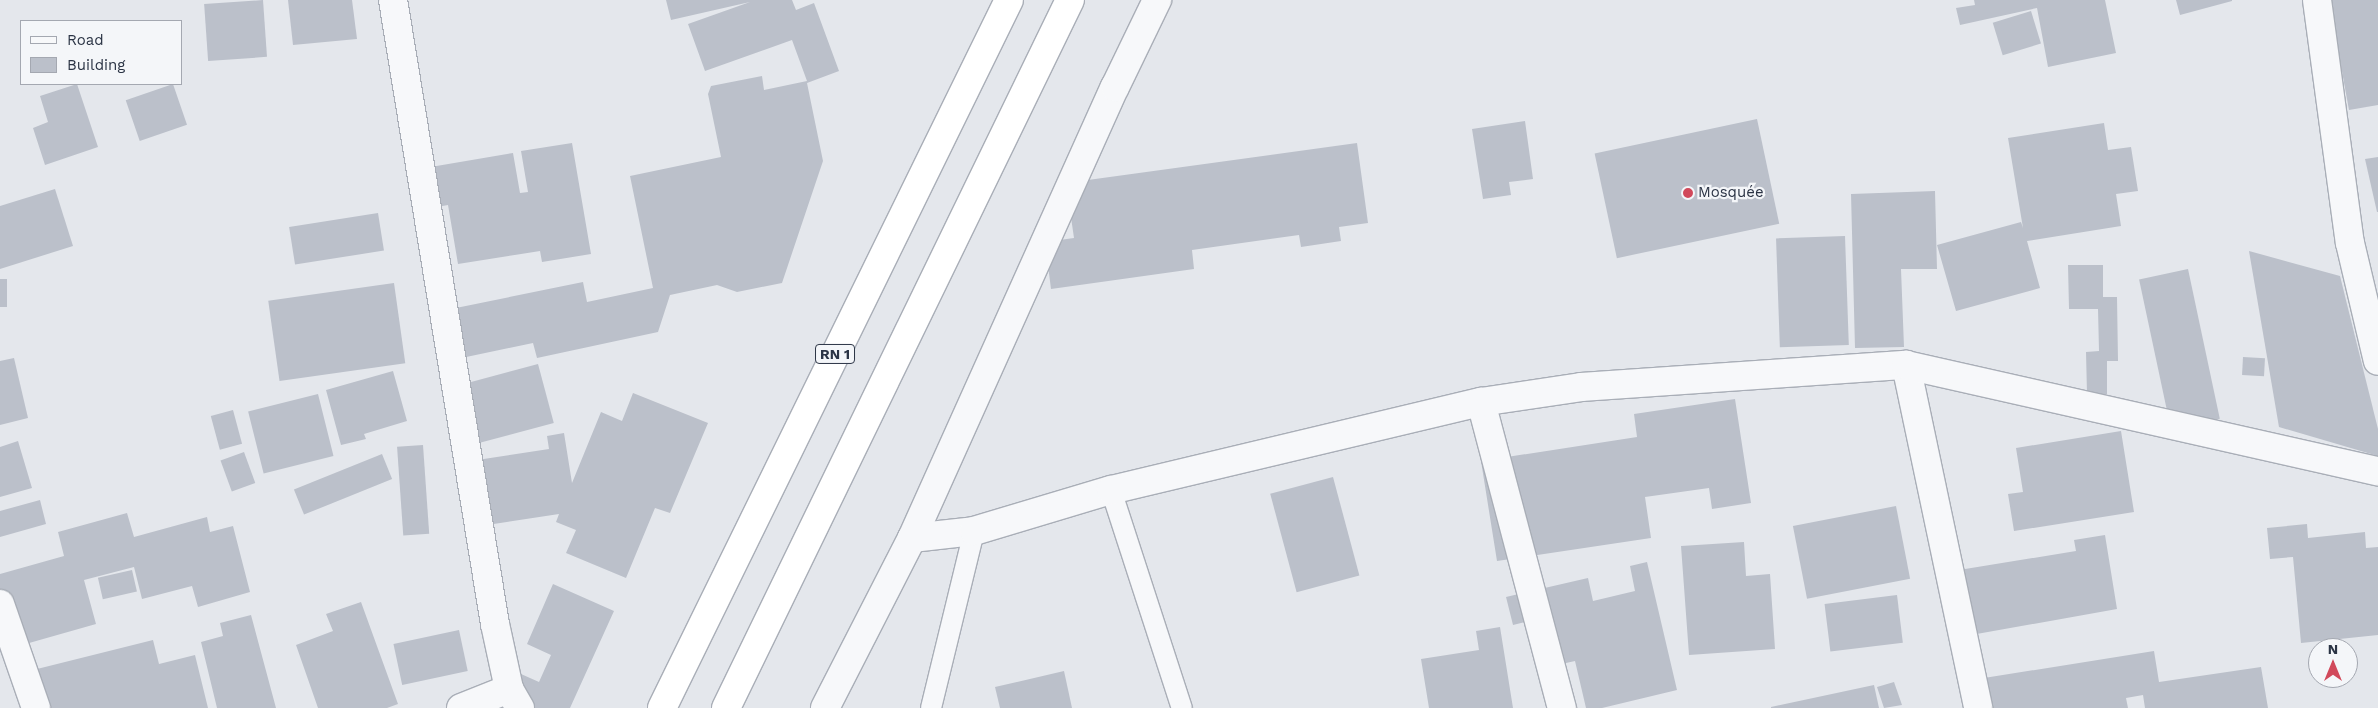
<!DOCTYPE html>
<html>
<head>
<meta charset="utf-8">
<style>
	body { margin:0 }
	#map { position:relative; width:2378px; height:708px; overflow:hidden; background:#e4e7ec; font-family:"Work Sans",sans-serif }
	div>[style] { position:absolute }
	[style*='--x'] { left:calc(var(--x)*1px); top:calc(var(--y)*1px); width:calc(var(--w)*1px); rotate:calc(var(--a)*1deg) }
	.building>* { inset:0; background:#bbc0ca; transform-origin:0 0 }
	.roads { filter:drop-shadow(1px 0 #a9aeb7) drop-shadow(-1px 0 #a9aeb7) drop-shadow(0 1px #a9aeb7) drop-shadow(0 -1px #a9aeb7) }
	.lane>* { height:20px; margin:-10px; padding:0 10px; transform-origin:10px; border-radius:10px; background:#f7f8fa }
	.street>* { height:28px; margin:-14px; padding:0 14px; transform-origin:14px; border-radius:14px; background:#f7f8fa }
	.highway>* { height:28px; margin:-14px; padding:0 14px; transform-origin:14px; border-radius:14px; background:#fff }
	.dots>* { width:14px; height:14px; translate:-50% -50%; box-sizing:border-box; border:2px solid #f4f6f9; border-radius:50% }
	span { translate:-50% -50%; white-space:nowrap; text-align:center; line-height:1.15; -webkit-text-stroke:4.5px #f4f6f9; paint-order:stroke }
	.shield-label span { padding:1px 4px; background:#f4f6f9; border:1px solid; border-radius:4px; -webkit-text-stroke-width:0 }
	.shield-label { font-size:14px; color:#2b3445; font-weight:700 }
	.poi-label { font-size:15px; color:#2b3445 }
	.left { translate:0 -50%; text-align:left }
	.legend { position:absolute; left:20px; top:20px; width:162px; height:65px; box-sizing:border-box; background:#f4f6f9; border:1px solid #a4a8b1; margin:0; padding:6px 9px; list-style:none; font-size:15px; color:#2b3445 }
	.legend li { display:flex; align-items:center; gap:10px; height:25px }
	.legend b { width:25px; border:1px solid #a4a8b1 }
	.north { position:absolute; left:2308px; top:638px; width:50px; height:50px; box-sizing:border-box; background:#f4f6f9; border:1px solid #a4a8b1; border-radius:50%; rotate:0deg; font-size:14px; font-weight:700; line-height:20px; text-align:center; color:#2b3445 }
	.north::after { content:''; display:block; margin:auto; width:18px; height:22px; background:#d1495b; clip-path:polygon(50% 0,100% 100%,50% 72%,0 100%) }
</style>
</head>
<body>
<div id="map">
	<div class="building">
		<div style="left:263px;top:0;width:57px;height:59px;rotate:86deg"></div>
		<div style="clip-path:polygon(288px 0,352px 0,357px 39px,293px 45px)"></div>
		<div style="clip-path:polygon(666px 0,792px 0,796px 10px,814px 3px,839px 71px,807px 83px,823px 161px,782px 283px,737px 292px,717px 285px,670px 295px,658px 332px,537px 358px,533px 343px,452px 360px,451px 309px,583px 282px,587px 302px,653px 288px,630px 176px,721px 157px,708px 94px,711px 86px,762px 76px,764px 90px,807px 81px,792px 40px,705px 71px,688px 24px,750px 2px,671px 20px)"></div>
		<div style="clip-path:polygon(1974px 0,2105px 0,2116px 53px,2048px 67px,2037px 8px,1960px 25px,1956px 8px,1975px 5px)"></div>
		<div style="clip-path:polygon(2176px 0,2232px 0,2232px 1px,2180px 15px)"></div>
		<div style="clip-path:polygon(2329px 0,2378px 0,2378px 105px,2349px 110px)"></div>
		<div style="left:2031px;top:11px;width:34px;height:40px;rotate:73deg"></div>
		<div style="clip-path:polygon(77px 84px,98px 147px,45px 165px,33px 128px,48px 122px,40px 96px)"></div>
		<div style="left:173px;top:84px;width:43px;height:50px;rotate:71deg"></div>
		<div style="left:1757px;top:119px;width:107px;height:166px;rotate:78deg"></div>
		<div style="clip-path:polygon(1525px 121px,1533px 179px,1509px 182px,1511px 195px,1483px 199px,1472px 129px)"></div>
		<div style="clip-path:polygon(2104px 123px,2108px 150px,2131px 147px,2138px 191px,2116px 194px,2121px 226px,2027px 241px,2040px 288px,1956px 311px,1937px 245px,2021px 222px,2023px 228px,2008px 138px)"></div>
		<div style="clip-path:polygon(572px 143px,591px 254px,542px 262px,540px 251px,458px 264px,448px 205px,420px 210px,413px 170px,513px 153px,520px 193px,528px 192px,521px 151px)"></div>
		<div style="clip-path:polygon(1357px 143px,1368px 223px,1339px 227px,1341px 241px,1301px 247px,1299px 235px,1192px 250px,1194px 269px,1051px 289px,1045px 242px,1074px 238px,1066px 183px)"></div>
		<div style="clip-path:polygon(2378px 157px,2378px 212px,2377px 212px,2365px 159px)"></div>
		<div style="clip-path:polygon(55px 189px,73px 246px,0 269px,0 206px)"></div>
		<div style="clip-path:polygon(1935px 191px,1937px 269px,1901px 269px,1904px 347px,1855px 348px,1851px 194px)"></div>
		<div style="left:378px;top:213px;width:38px;height:90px;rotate:81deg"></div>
		<div style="left:1845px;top:236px;width:109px;height:69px;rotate:88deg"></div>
		<div style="clip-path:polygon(2249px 251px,2340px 276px,2378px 429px,2378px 456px,2279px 427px)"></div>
		<div style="clip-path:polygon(2068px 265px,2103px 265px,2103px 297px,2117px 297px,2118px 361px,2107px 361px,2107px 394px,2087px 394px,2086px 352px,2099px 351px,2098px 309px,2069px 309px)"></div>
		<div style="left:2188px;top:269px;width:153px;height:50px;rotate:78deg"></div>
		<div style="left:0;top:279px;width:7px;height:28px"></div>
		<div style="left:394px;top:283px;width:81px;height:127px;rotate:82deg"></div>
		<div style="left:2243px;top:357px;width:22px;height:18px;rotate:3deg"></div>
		<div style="clip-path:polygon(14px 358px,28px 418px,0 425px,0 361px)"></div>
		<div style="left:538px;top:364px;width:61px;height:100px;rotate:75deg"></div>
		<div style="clip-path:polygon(393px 371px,407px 421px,364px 434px,366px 439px,341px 445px,326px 390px)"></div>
		<div style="clip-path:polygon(633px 393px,708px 423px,670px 513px,655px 508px,626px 578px,566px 553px,576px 530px,556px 522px,559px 514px,474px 527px,464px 462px,549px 449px,547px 436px,564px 433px,572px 483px,601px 412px,622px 421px)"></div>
		<div style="left:318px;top:394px;width:64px;height:72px;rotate:76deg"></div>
		<div style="clip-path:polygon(1735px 399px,1751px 503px,1712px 509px,1709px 488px,1645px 497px,1651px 538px,1497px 561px,1481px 461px,1637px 437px,1634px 414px)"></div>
		<div style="left:233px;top:410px;width:35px;height:23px;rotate:75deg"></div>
		<div style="clip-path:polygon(2121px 431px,2134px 512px,2014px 531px,2008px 494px,2023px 492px,2016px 448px)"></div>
		<div style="clip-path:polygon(18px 441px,32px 488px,0 497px,0 447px)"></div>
		<div style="left:423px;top:445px;width:89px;height:26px;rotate:86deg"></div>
		<div style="left:244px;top:452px;width:33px;height:25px;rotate:70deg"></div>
		<div style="left:382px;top:454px;width:27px;height:95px;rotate:68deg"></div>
		<div style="left:1333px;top:477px;width:102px;height:65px;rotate:75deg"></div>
		<div style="clip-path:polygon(40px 500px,46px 524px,0 537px,0 511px)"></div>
		<div style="left:1896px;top:506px;width:74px;height:105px;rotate:79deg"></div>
		<div style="clip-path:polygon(127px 513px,134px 537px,207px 517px,210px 532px,233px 526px,250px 592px,198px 607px,192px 586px,142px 599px,134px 567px,84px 580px,96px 624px,15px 647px,0 591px,0 574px,64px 556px,58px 532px)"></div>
		<div style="clip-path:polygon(2307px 524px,2308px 538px,2365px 532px,2366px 548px,2378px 547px,2378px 635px,2301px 643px,2293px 557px,2270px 559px,2267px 528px)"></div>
		<div style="clip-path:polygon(2105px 535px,2117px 609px,1971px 635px,1959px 570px,2076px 551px,2074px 540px)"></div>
		<div style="clip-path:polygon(1744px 542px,1746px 576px,1770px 574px,1775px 649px,1689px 655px,1681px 546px)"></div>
		<div style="clip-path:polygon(1647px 562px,1677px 690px,1602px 708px,1586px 708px,1575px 661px,1548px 667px,1537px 619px,1513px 625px,1506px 597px,1588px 578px,1593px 601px,1635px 591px,1630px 566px)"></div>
		<div style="left:132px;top:570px;width:22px;height:35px;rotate:77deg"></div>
		<div style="clip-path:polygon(553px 584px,614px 611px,570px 708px,498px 708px,512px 670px,539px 682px,551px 655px,527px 644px)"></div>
		<div style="left:1897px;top:595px;width:48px;height:73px;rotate:83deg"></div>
		<div style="clip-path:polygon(361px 602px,398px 704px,387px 708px,318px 708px,296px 645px,333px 631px,326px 614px)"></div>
		<div style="clip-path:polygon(251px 615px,276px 708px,217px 708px,201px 642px,223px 636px,220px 623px)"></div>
		<div style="clip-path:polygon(1500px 627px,1513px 708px,1429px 708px,1421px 659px,1479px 650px,1476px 631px)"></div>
		<div style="left:459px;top:630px;width:42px;height:67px;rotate:78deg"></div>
		<div style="clip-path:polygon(153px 640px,159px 664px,195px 655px,208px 708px,34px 708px,25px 672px)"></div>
		<div style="clip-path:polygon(2154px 651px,2159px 682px,2261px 667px,2268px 708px,2145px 708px,2143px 695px,2126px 698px,2128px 708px,1989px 708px,1984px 678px)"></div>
		<div style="clip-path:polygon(1064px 671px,1072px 708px,1000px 708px,995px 687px)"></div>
		<div style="clip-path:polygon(1894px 682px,1902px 705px,1884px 708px,1877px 687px)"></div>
		<div style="clip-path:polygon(1874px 685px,1879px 708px,1771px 708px,1771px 707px)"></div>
	</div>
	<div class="roads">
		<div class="lane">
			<div style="--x:1111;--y:490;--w:229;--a:72"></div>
			<div style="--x:931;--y:708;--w:182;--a:-76.3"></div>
		</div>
		<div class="street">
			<div style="--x:393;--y:0;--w:632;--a:80.72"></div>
			<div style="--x:495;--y:624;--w:66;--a:77.8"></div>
			<div style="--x:509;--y:689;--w:22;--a:60"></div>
			<div style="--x:2317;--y:0;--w:245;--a:82.3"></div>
			<div style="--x:2350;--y:243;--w:121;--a:76.7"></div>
			<div style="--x:1906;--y:365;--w:350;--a:78.1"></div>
			<div style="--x:1481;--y:402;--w:317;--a:75.2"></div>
			<div style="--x:912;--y:538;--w:62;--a:-6.4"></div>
			<div style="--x:974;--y:531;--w:143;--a:-16.7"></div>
			<div style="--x:1111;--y:490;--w:380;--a:-13.4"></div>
			<div style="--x:1481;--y:402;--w:101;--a:-8.5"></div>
			<div style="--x:1581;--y:387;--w:326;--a:-3.9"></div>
			<div style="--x:1906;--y:365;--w:484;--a:12.7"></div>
			<div style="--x:0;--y:604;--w:110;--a:70.9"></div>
			<div style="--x:461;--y:708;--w:52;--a:-21.6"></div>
			<div style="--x:825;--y:708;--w:191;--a:-62.9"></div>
			<div style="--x:912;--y:538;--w:495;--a:-65.8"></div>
			<div style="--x:1115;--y:87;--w:97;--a:-64.2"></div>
		</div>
		<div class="highway">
			<div style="--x:662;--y:708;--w:788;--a:-63.89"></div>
			<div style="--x:726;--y:708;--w:787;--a:-64.09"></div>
		</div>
	</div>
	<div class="dots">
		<div style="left:1688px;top:193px;background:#d1495b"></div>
	</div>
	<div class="shield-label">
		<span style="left:835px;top:354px">RN 1</span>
	</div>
	<div class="poi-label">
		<span class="left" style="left:1698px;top:193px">Mosquée</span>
	</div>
	<ul class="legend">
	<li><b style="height:6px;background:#f7f8fa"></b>Road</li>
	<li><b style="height:14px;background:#bbc0ca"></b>Building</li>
	</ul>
	<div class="north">N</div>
</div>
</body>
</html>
